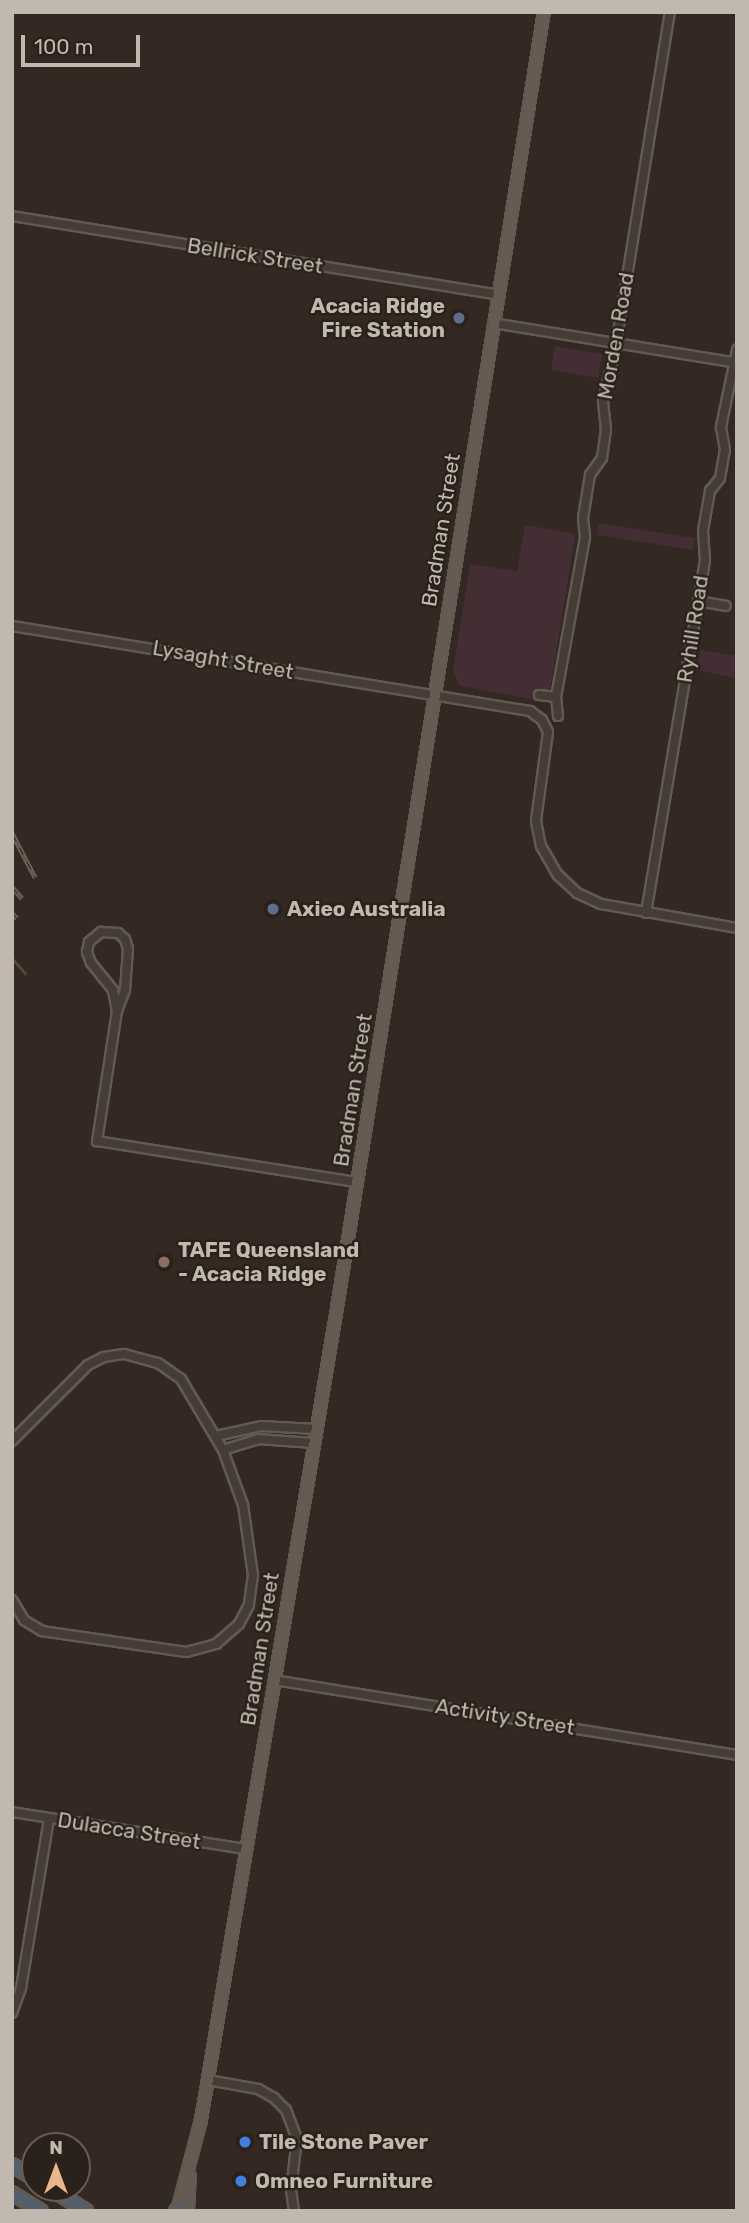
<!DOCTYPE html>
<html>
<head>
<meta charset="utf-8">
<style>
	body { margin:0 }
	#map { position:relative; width:749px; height:2223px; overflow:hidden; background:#342922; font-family:Rubik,sans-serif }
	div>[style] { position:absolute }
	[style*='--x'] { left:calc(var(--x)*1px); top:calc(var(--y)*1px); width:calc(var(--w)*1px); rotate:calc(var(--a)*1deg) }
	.green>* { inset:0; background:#432e34; transform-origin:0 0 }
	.stream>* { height:2.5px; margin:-1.25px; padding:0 1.25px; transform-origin:1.25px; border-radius:1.25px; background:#594637 }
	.roads { filter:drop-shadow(2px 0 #625a52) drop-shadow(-2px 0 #625a52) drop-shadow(0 2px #625a52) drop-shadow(0 -2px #625a52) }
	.minor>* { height:8px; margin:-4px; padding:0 4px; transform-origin:4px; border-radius:4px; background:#453c35 }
	.major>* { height:10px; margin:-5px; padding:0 5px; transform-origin:5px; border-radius:5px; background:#655b53 }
	.highway>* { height:12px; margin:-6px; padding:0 6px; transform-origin:6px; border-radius:6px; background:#535f6a }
	.rail>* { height:5px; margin-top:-2.5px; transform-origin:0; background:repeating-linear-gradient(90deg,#29211a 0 8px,#6b6057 0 16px); box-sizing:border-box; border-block:2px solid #6b6057 }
	.dots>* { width:19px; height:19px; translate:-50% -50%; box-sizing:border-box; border:4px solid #29211a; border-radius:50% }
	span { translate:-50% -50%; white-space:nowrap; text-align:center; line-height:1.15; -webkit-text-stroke:5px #29211a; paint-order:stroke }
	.street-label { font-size:21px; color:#c1b8af }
	.poi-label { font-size:21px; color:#c1b8af; font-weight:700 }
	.right { translate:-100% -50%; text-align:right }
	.left { translate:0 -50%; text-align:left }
	.frame { position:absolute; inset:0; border:14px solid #c1b8af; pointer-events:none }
	.north { position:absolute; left:21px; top:2132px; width:70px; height:70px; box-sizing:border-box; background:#29211a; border:2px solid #665d56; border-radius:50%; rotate:0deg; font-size:19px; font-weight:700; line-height:28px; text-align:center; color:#c1b8af }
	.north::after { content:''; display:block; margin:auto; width:24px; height:32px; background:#ebb88b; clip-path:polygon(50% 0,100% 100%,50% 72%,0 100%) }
	.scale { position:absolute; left:21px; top:35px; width:119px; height:32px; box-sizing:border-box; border:4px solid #c1b8af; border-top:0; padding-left:9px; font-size:21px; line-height:24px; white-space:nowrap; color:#c1b8af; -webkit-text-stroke:5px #29211a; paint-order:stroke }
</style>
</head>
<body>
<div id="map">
	<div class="green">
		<div style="left:555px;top:346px;width:48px;height:24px;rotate:10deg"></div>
		<div style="left:599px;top:523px;width:97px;height:12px;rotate:9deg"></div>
		<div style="clip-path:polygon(525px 525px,572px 533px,575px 537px,548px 702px,460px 686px,453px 671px,470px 564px,517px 571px)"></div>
		<div style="clip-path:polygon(700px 650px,737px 656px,737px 678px,697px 670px)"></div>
	</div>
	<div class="stream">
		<div style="--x:12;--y:958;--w:20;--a:49"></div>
	</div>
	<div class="roads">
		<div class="minor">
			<div style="--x:12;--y:216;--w:492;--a:9.2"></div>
			<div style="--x:493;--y:323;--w:247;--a:9.3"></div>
			<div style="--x:698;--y:601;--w:28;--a:10"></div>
			<div style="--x:12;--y:626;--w:525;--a:9.32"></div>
			<div style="--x:530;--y:711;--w:15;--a:37"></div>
			<div style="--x:542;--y:720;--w:13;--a:63"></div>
			<div style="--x:548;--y:732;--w:90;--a:97.7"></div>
			<div style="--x:536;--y:821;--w:25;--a:79"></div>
			<div style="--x:541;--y:846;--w:34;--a:60"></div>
			<div style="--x:558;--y:875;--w:26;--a:43"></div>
			<div style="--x:577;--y:893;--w:26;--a:25"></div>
			<div style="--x:601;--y:904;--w:138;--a:10"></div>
			<div style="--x:539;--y:695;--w:17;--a:7"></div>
			<div style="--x:558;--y:716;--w:19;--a:-96"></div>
			<div style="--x:556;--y:697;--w:163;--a:-79.7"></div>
			<div style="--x:585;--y:537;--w:19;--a:-96"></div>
			<div style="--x:583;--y:518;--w:44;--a:-80.8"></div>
			<div style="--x:590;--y:475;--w:21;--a:-55"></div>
			<div style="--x:602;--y:458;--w:28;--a:-82"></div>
			<div style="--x:606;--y:430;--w:29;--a:-96"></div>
			<div style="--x:603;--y:401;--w:51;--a:-76.5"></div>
			<div style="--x:615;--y:351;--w:343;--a:-80.8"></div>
			<div style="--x:646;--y:913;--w:358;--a:-80.5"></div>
			<div style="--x:705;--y:560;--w:29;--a:-94"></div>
			<div style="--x:703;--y:531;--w:41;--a:-80.1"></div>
			<div style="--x:710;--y:491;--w:16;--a:-52"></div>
			<div style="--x:720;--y:478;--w:28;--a:-80"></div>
			<div style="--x:725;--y:450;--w:23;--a:-100"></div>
			<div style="--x:721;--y:427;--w:79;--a:-78.3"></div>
			<div style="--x:117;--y:1011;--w:21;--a:-101"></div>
			<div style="--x:113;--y:990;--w:35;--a:-129"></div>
			<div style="--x:91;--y:963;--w:12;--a:-110"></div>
			<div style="--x:87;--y:952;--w:10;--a:-79"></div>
			<div style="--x:89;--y:942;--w:16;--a:-40"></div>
			<div style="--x:101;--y:932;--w:17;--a:3"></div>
			<div style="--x:118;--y:933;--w:9;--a:41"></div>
			<div style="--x:125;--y:939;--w:10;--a:73"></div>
			<div style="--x:128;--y:949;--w:41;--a:94.2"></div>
			<div style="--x:125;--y:990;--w:22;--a:111"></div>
			<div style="--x:117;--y:1011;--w:132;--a:98.7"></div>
			<div style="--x:97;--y:1141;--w:263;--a:9"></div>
			<div style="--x:216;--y:1436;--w:46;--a:-12.5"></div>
			<div style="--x:261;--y:1426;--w:55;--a:3.1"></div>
			<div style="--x:12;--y:1441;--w:107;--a:-45"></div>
			<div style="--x:88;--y:1365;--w:18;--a:-27"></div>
			<div style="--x:104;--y:1357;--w:20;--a:-9"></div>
			<div style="--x:124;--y:1354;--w:35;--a:15"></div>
			<div style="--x:158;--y:1363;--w:28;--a:35"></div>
			<div style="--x:181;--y:1379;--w:82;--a:59.4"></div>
			<div style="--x:223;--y:1450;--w:59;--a:70"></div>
			<div style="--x:243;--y:1505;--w:71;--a:81.9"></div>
			<div style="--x:253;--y:1575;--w:30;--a:98"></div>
			<div style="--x:249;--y:1605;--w:21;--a:118"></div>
			<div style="--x:239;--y:1624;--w:30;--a:139"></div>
			<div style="--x:216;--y:1644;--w:31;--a:165"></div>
			<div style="--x:186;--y:1652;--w:146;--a:-171.7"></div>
			<div style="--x:42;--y:1631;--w:21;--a:-149"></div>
			<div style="--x:24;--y:1620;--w:23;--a:-121"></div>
			<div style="--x:223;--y:1450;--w:37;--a:-17"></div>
			<div style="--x:258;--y:1439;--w:55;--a:4.2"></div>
			<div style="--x:274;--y:1680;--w:469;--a:9.2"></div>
			<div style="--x:12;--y:1812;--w:237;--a:9"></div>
			<div style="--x:12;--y:2013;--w:27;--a:-70"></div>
			<div style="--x:21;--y:1988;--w:172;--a:-80.6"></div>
			<div style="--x:208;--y:2080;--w:51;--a:10.2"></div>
			<div style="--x:258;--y:2089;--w:18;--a:29"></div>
			<div style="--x:274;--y:2098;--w:17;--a:45"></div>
			<div style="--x:286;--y:2110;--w:30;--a:69"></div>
			<div style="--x:297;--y:2138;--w:52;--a:96.6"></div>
			<div style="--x:291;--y:2190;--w:21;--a:82"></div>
		</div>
		<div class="major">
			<div style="--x:177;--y:2211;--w:94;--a:-75.2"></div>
			<div style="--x:201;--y:2120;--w:823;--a:-80.49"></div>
			<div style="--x:337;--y:1308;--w:1312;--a:-80.93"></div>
			<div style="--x:188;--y:2211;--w:35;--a:-87"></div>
		</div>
		<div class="highway">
			<div style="--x:12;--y:2165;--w:27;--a:31"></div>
			<div style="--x:50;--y:2188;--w:43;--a:32.6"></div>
			<div style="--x:12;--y:2193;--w:34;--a:32"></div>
			<div style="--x:176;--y:2211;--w:1;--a:-45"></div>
		</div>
	</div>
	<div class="rail">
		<div style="--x:12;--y:833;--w:50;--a:62.4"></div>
		<div style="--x:12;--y:887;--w:15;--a:48"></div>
		<div style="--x:12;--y:913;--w:7;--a:45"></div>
	</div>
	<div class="dots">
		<div style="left:459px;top:318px;background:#5c6f8a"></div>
		<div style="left:273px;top:909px;background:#5c6f8a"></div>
		<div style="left:164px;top:1262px;background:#8d6e63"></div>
		<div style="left:245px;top:2142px;background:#3f7fe0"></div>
		<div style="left:241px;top:2181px;background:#3f7fe0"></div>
	</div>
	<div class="street-label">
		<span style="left:255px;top:256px;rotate:9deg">Bellrick Street</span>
		<span style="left:616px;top:336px;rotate:-80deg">Morden Road</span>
		<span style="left:441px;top:530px;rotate:-81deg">Bradman Street</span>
		<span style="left:693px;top:629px;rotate:-81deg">Ryhill Road</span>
		<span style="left:223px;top:660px;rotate:10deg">Lysaght Street</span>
		<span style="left:353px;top:1090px;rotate:-81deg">Bradman Street</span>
		<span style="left:260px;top:1649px;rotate:-81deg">Bradman Street</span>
		<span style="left:505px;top:1717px;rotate:9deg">Activity Street</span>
		<span style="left:129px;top:1831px;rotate:9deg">Dulacca Street</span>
	</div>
	<div class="poi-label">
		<span class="right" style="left:445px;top:318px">Acacia Ridge<br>Fire Station</span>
		<span class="left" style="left:287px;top:909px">Axieo Australia</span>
		<span class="left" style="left:178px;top:1262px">TAFE Queensland<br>- Acacia Ridge</span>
		<span class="left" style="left:259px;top:2142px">Tile Stone Paver</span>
		<span class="left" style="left:255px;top:2181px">Omneo Furniture</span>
	</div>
	<div class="frame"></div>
	<div class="north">N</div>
	<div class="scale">100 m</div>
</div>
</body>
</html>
